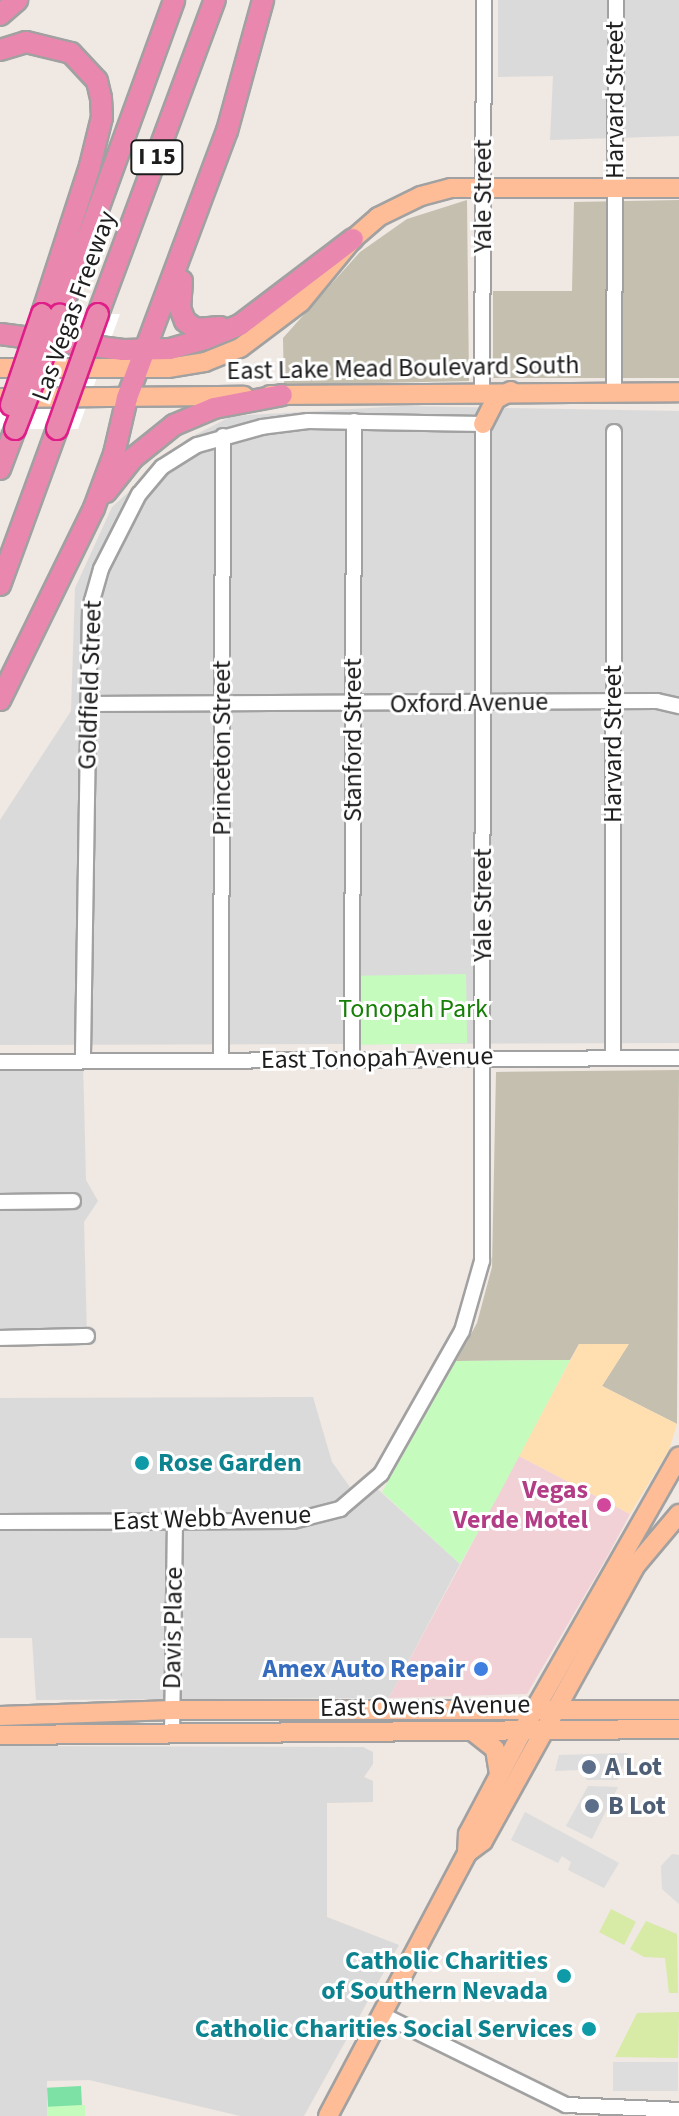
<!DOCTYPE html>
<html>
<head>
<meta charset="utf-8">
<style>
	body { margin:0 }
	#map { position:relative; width:679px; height:2116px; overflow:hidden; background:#efe8e3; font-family:"Source Sans 3",sans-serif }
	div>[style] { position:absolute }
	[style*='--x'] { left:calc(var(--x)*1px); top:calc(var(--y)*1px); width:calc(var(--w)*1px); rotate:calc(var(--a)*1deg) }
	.residential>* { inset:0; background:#dbdada }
	.commercial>* { inset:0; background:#f1d1d6 }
	.construction>* { inset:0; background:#c4bfae }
	.grass>* { inset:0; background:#d7eba6; transform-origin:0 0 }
	.sand>* { inset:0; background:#ffdfb0 }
	.park>* { inset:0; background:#c5fbbd; transform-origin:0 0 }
	.pitch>* { inset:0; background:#7de1a6; transform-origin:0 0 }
	.parking>* { inset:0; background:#ddd; transform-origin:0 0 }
	.pier>* { inset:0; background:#fff }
	.roads { filter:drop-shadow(2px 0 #a1a1a1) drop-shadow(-2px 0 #a1a1a1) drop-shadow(0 2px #a1a1a1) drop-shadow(0 -2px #a1a1a1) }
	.minor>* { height:14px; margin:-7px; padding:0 7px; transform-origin:7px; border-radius:7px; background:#fff }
	.major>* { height:18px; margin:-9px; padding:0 9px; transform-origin:9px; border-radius:9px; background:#ffbd97 }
	.highway>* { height:20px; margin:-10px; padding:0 10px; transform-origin:10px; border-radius:10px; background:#ea87ae }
	.bridges { filter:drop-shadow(2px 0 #df1d88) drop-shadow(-2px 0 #df1d88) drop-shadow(0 2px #df1d88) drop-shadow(0 -2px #df1d88) }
	.highway-bridge>* { height:20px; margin:-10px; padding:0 10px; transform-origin:10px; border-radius:10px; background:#ea87ae }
	.dots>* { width:22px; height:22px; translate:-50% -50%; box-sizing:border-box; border:4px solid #fff; border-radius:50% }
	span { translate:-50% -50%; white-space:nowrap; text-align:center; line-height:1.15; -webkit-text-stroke:6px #fff; paint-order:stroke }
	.shield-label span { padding:2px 6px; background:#fff; border:2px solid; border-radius:6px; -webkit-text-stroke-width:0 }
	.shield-label { font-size:24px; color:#1d1d1d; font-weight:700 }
	.street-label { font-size:26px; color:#1d1d1d }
	.park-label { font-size:26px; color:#167f07 }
	.culture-label { font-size:26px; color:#0d838f; font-weight:700 }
	.left { translate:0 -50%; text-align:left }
	.right { translate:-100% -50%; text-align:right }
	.hotel-label { font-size:26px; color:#b23c85; font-weight:700 }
	.shop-label { font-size:26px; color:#366cbe; font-weight:700 }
	.service-label { font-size:26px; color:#4e5e75; font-weight:700 }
</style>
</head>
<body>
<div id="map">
	<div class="residential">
		<div style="clip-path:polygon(498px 0,679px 0,679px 136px,550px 140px,553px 76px,498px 77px)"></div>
		<div style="clip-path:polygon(403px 406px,679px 411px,679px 1043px,0 1045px,0 820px,71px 711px,75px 588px,112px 507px,187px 439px,232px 416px)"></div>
		<div style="clip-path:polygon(83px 1061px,86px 1180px,98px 1201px,84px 1222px,87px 1336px,0 1338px,0 1062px)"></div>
		<div style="clip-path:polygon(313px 1397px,332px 1462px,357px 1497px,372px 1484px,460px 1564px,389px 1698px,36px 1700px,32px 1638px,0 1638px,0 1398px)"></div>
		<div style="clip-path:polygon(0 1746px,363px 1747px,373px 1752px,373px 1764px,364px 1777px,373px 1781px,373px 1802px,327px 1803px,327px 1917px,399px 1945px,304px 2116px,240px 2116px,89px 2080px,47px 2081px,47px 2116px,0 2116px)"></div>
	</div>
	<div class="commercial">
		<div style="clip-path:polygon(519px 1456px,630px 1514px,607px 1557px,527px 1694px,389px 1698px)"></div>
	</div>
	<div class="construction">
		<div style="clip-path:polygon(467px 200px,469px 381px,284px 385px,283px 338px,360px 252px,407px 219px)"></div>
		<div style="clip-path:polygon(679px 200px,679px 378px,493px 378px,493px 291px,572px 291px,574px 202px)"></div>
		<div style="clip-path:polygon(679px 1070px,677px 1424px,602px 1386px,628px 1345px,579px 1344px,570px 1360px,456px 1361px,477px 1323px,492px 1267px,496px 1072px)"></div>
	</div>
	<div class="grass">
		<div style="left:611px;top:1909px;width:28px;height:26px;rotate:27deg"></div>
		<div style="clip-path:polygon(646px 1921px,677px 1934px,678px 1993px,669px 1993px,665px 1958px,644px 1957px,630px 1949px)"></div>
		<div style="clip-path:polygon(679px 2012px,678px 2058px,615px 2057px,637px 2013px)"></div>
	</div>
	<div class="sand">
		<div style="clip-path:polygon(579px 1344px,629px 1344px,602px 1386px,677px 1424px,669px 1450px,630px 1514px,519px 1456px)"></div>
	</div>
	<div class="park">
		<div style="left:466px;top:974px;width:69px;height:107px;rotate:89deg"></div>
		<div style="clip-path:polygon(570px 1360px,497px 1498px,460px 1564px,382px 1492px,456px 1361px)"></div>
		<div style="left:47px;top:2105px;width:38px;height:11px"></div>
	</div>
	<div class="pitch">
		<div style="left:81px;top:2086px;width:19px;height:34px;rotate:87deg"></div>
	</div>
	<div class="parking">
		<div style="clip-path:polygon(628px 1753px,618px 1780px,587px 1780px,579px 1770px,555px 1771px,559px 1755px)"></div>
		<div style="clip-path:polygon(588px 1786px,618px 1787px,592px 1839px,566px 1826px)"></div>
		<div style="clip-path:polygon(525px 1812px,619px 1863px,604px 1888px,568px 1870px,571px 1862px,562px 1856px,558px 1863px,511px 1840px)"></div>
		<div style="clip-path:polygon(672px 1854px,679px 1855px,679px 1904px,662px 1889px,661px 1866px)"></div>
		<div style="left:613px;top:2062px;width:65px;height:29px"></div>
	</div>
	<div class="pier">
		<div style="clip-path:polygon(30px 314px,120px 314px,78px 429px,0 429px,0 407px)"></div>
	</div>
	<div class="roads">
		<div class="minor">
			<div style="--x:614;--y:391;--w:391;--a:-89.7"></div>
			<div style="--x:482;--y:392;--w:392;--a:-89.7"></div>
			<div style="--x:89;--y:704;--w:568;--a:-0.3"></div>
			<div style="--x:657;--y:701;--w:23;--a:13"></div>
			<div style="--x:613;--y:1056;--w:624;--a:-89.91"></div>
			<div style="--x:352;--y:1059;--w:638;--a:-89.82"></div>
			<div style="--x:221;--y:1060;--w:624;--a:-89.82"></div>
			<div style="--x:0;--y:1062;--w:679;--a:-0.34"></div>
			<div style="--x:0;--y:1202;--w:73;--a:-0.8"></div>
			<div style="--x:0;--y:1338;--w:87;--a:-1.3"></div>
			<div style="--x:0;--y:1522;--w:293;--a:-0.2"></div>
			<div style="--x:293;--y:1521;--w:49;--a:-14.3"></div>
			<div style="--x:340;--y:1509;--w:54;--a:-40.5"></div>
			<div style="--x:381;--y:1474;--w:164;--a:-60.5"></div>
			<div style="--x:462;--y:1331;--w:73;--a:-74.1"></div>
			<div style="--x:482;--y:1261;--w:837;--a:-89.93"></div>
			<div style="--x:483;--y:424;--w:175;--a:-179"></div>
			<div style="--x:308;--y:421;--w:46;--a:172.6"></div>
			<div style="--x:262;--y:427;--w:67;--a:164.5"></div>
			<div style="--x:197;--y:445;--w:41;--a:147.8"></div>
			<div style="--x:162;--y:467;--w:35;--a:130"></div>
			<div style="--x:139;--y:494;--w:84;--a:116.9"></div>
			<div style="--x:101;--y:569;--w:41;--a:105.8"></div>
			<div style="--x:90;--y:608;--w:453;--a:90.9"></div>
			<div style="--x:172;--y:1735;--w:214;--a:-89.2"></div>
			<div style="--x:381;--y:2014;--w:206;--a:26.2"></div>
			<div style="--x:566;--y:2105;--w:113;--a:2.5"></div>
		</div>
		<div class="major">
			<div style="--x:0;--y:368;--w:168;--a:0"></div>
			<div style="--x:168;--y:368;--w:37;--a:-9"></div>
			<div style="--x:205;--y:362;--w:38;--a:-22"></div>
			<div style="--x:240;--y:348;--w:76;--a:-37"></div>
			<div style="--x:301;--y:302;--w:82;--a:-50.5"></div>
			<div style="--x:353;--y:239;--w:33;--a:-41"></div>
			<div style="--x:378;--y:217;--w:48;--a:-26"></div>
			<div style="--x:421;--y:196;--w:31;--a:-15"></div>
			<div style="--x:451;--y:188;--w:228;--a:0"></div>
			<div style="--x:270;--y:395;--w:409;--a:-0.4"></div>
			<div style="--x:0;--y:398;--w:244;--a:-0.5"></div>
			<div style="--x:483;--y:424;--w:28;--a:-63"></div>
			<div style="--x:496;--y:399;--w:17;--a:-28"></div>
			<div style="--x:0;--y:1716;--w:173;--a:-2"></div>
			<div style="--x:173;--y:1710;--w:506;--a:0"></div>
			<div style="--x:472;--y:1731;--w:29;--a:38"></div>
			<div style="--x:495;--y:1749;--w:26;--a:81"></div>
			<div style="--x:0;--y:1735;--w:679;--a:-0.51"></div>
			<div style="--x:467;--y:1853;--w:20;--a:-37"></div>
			<div style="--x:483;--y:1841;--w:316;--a:-61"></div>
			<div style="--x:636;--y:1565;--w:67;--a:-49.9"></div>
			<div style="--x:328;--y:2116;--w:297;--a:-62.1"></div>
			<div style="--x:467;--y:1853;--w:19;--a:-87"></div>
			<div style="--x:468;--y:1834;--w:118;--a:-62.1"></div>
			<div style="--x:523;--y:1730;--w:315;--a:-60.3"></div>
		</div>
		<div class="highway">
			<div style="--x:0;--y:15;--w:23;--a:-41"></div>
			<div style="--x:0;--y:50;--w:27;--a:-17"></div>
			<div style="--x:26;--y:42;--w:46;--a:13.7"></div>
			<div style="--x:71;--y:53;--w:38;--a:47"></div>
			<div style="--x:97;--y:81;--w:17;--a:77"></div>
			<div style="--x:101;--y:98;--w:19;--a:87"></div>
			<div style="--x:102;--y:117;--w:50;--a:103.8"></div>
			<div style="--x:90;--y:166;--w:156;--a:108"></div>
			<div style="--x:182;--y:281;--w:27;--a:94"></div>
			<div style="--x:180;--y:308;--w:14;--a:69"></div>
			<div style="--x:185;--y:321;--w:14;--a:36"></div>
			<div style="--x:196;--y:329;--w:24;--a:-5"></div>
			<div style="--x:60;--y:314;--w:334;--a:-70"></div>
			<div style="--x:98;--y:314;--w:335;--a:-69.6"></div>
			<div style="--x:0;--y:334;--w:124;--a:7.4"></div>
			<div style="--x:123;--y:350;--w:47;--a:-1.2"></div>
			<div style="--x:170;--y:349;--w:36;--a:-16"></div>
			<div style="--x:205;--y:339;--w:38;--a:-22"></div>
			<div style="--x:240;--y:325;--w:142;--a:-37.3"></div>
			<div style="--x:0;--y:469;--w:43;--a:-69.4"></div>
			<div style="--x:106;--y:492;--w:43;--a:-51.5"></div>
			<div style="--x:133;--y:458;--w:53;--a:-38.8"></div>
			<div style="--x:174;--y:425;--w:43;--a:-23"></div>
			<div style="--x:214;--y:408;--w:69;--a:-10.8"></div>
			<div style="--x:0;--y:585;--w:166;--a:-69.9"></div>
			<div style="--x:0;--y:700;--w:214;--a:-63.9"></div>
			<div style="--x:94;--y:508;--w:58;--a:-69.7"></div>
			<div style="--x:114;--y:454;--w:57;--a:-76.9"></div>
			<div style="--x:127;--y:398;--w:285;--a:-69.5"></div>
			<div style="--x:227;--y:131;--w:136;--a:-74.6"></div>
		</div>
	</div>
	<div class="bridges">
		<div class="highway-bridge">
			<div style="--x:11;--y:405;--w:96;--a:-71.2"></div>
			<div style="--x:15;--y:429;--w:123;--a:-68.6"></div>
			<div style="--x:57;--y:429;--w:122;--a:-70.4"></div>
		</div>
	</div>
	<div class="dots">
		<div style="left:142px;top:1463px;background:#0f9aa8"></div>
		<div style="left:604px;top:1505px;background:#d1479c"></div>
		<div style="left:481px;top:1669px;background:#3f7fe0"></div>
		<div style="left:589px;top:1767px;background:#5c6f8a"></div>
		<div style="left:592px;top:1806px;background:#5c6f8a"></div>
		<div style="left:564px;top:1976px;background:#0f9aa8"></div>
		<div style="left:589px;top:2029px;background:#0f9aa8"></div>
	</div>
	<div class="shield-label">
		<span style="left:157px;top:157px">I 15</span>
	</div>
	<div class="street-label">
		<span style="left:615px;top:100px;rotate:-90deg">Harvard Street</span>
		<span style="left:483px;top:196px;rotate:-90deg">Yale Street</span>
		<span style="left:74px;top:306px;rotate:-70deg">Las Vegas Freeway</span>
		<span style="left:403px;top:368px;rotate:-1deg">East Lake Mead Boulevard South</span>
		<span style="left:90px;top:685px;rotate:-88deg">Goldfield Street</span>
		<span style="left:469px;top:703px;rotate:-1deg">Oxford Avenue</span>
		<span style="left:353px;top:740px;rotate:-90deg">Stanford Street</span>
		<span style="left:613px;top:744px;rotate:-90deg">Harvard Street</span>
		<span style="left:222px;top:748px;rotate:-90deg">Princeton Street</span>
		<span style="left:483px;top:905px;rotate:-90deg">Yale Street</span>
		<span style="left:377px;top:1058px;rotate:-1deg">East Tonopah Avenue</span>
		<span style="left:212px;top:1518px;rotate:-2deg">East Webb Avenue</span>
		<span style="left:173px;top:1628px;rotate:-89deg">Davis Place</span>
		<span style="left:425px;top:1706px;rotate:-1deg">East Owens Avenue</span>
	</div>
	<div class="park-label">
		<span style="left:413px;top:1009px">Tonopah Park</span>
	</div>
	<div class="culture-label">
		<span class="left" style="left:158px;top:1463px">Rose Garden</span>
		<span class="right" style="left:548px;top:1976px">Catholic Charities<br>of Southern Nevada</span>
		<span class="right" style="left:573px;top:2029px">Catholic Charities Social Services</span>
	</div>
	<div class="hotel-label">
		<span class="right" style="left:588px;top:1505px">Vegas<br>Verde Motel</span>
	</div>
	<div class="shop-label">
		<span class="right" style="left:465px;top:1669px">Amex Auto Repair</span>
	</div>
	<div class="service-label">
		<span class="left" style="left:605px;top:1767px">A Lot</span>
		<span class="left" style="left:608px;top:1806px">B Lot</span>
	</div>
</div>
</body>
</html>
